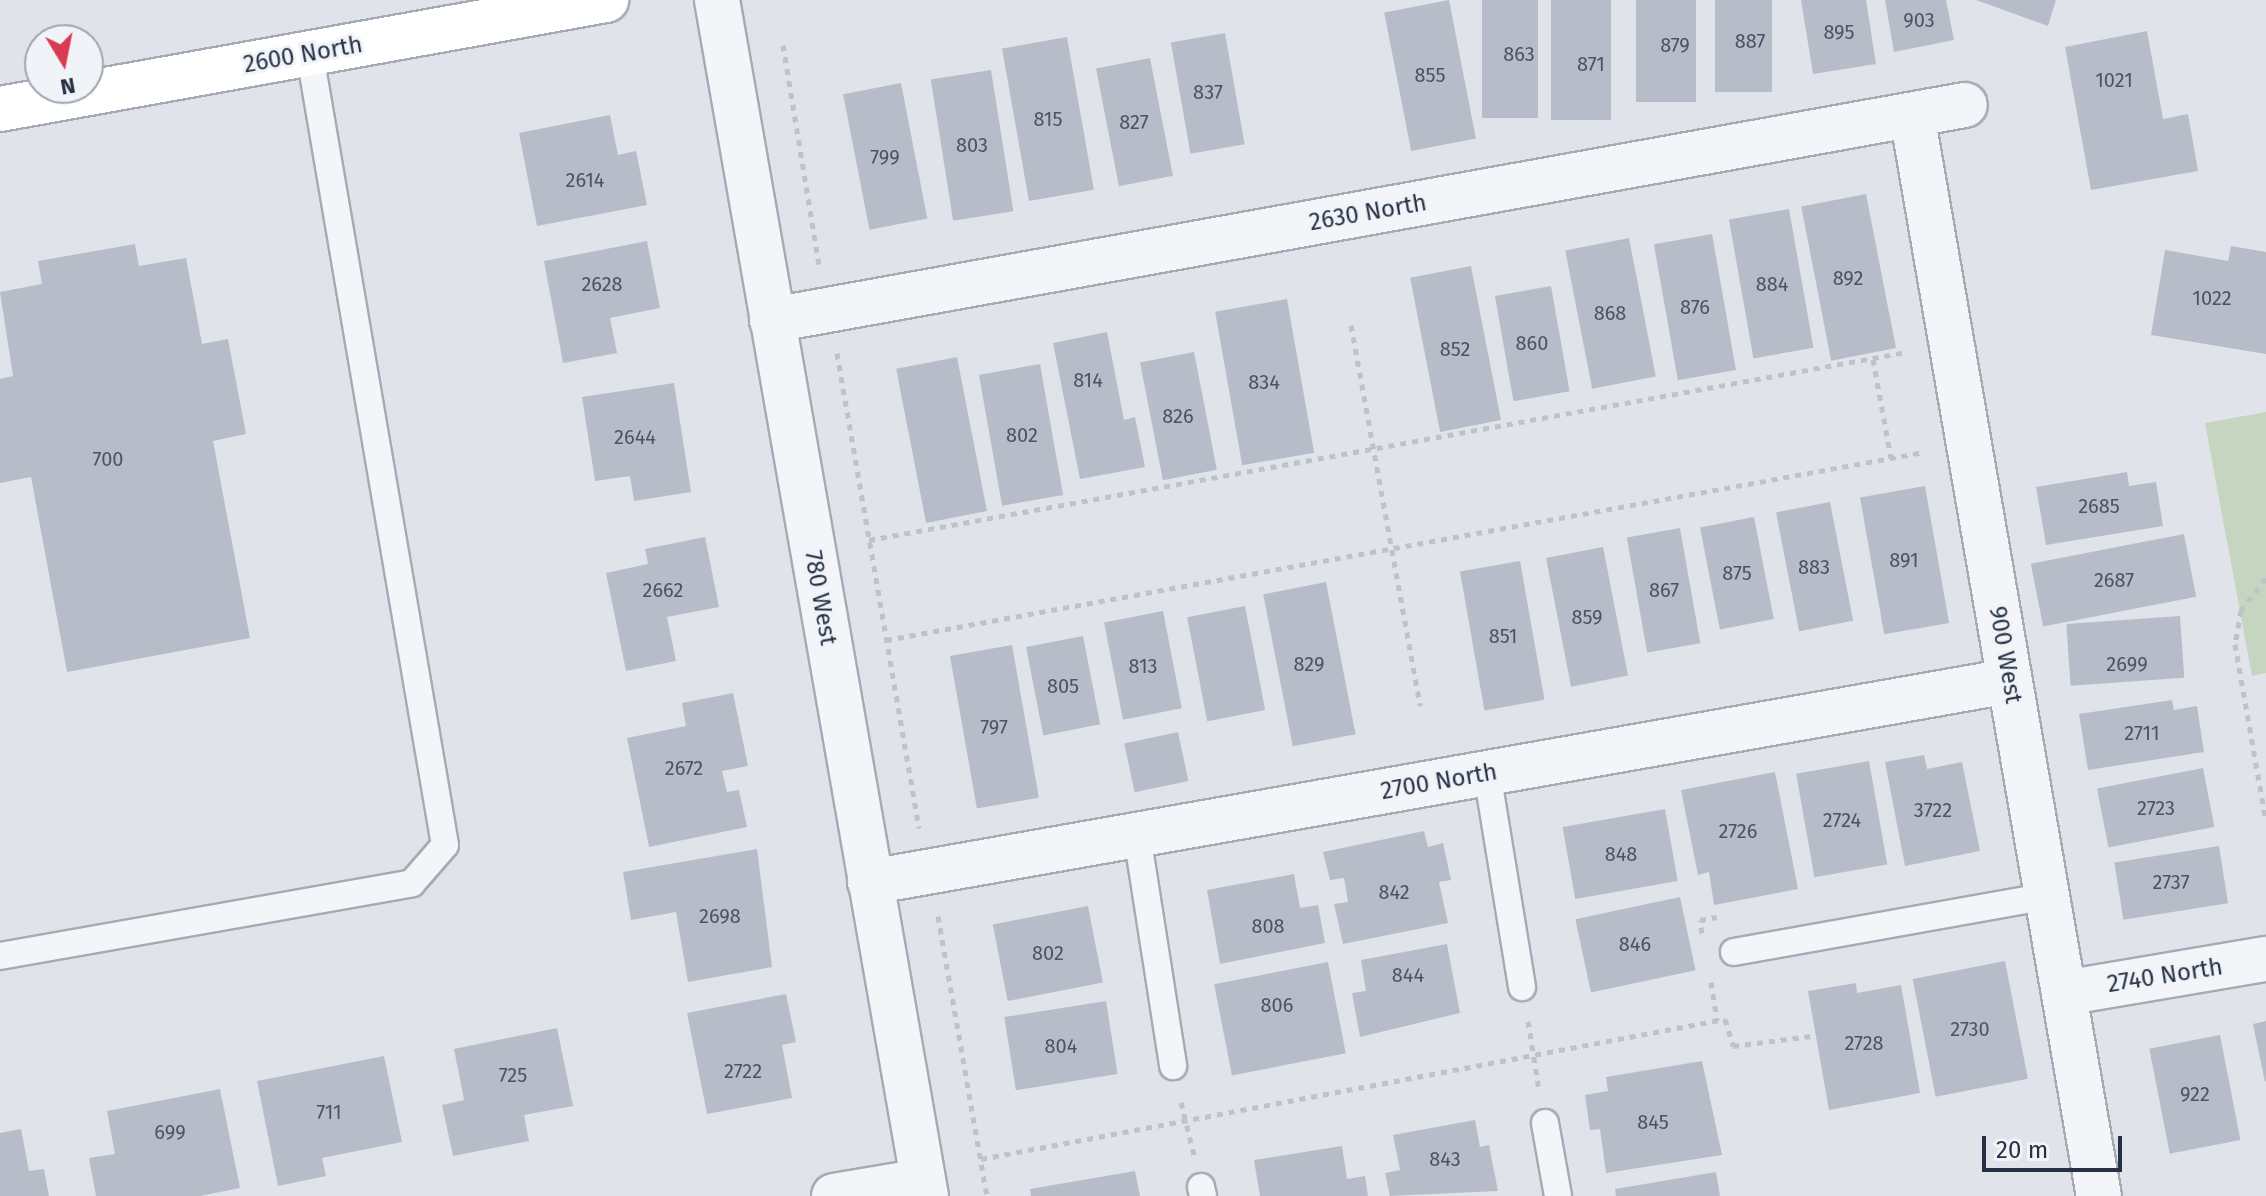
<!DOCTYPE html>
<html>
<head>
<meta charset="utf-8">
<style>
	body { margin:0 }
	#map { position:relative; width:2266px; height:1196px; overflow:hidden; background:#e0e4ea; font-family:"Fira Sans",sans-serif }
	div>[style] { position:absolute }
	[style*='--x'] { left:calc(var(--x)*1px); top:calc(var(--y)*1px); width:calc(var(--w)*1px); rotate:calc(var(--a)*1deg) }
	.green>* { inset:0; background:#c6d5c0 }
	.building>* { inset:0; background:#b7bdc8; transform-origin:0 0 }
	.path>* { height:5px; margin-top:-2.5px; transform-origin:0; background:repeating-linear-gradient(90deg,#bec2c9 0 6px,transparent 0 12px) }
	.roads { filter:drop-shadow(2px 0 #a5abb5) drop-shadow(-2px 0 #a5abb5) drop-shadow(0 2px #a5abb5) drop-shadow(0 -2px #a5abb5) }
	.lane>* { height:26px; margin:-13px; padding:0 13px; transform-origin:13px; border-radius:13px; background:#f3f5f8 }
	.street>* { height:44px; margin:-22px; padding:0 22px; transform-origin:22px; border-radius:22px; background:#f3f5f8 }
	.secondary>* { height:44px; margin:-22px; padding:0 22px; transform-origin:22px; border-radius:22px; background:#fff }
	span { translate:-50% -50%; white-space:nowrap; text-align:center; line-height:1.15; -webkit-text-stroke:6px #f0f3f8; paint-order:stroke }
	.number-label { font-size:20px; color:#4b5464 }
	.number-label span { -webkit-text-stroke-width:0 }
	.street-label { font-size:24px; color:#273143 }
	.north { position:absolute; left:24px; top:24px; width:80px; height:80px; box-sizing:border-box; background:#f0f3f8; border:2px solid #a0a5b0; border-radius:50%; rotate:170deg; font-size:22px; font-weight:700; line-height:32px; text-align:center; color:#273143 }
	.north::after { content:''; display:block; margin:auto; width:28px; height:36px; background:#da3a52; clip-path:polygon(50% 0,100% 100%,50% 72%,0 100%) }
	.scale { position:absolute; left:1982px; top:1136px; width:140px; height:36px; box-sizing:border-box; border:4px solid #273143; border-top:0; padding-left:10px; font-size:24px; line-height:28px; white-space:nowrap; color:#273143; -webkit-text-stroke:6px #f0f3f8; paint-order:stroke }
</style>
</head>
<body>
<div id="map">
	<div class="green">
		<div style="clip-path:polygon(2266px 412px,2266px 673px,2252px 676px,2205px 423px)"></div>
	</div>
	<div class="building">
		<div style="left:1449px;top:0;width:141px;height:66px;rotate:79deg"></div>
		<div style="left:1482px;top:0;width:56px;height:118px"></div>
		<div style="left:1551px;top:0;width:60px;height:120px"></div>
		<div style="left:1636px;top:0;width:60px;height:102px"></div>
		<div style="left:1715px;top:0;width:57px;height:92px"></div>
		<div style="clip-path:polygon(1801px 0,1866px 0,1876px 64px,1813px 74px)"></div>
		<div style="clip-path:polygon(1885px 0,1946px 0,1954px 40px,1894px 52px)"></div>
		<div style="clip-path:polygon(1976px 0,2056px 0,2048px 26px)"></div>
		<div style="clip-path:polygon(2147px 31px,2163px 119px,2188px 114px,2198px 171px,2091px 190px,2065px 47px)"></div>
		<div style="left:1225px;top:33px;width:113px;height:55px;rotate:80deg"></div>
		<div style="left:1067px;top:37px;width:155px;height:66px;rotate:80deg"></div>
		<div style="left:1150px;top:58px;width:120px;height:55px;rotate:79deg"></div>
		<div style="left:991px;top:70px;width:143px;height:61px;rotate:81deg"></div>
		<div style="left:901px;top:83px;width:138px;height:59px;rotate:79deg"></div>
		<div style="clip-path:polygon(610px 115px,618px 155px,636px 151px,647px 205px,537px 226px,519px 133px)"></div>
		<div style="left:1866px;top:194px;width:157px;height:66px;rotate:79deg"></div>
		<div style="left:1789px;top:209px;width:141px;height:61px;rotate:80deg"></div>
		<div style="left:1712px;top:234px;width:138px;height:59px;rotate:80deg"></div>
		<div style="left:1629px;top:238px;width:141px;height:65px;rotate:79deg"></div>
		<div style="clip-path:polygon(647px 241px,660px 308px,610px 318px,617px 353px,563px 363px,544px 261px)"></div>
		<div style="clip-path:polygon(135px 244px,139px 266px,186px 258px,202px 344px,228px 339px,246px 434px,213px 441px,250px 638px,67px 672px,31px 477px,0 483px,0 379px,13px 376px,0 292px,42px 284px,38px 261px)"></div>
		<div style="clip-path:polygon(2231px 246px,2266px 252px,2266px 354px,2151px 335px,2165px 250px,2228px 261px)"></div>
		<div style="left:1471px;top:266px;width:157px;height:62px;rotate:79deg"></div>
		<div style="left:1551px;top:286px;width:107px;height:57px;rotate:80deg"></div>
		<div style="left:1287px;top:299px;width:156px;height:73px;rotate:80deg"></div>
		<div style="clip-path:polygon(1107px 332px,1124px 420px,1135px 417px,1145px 467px,1080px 479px,1053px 343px)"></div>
		<div style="left:1194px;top:352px;width:120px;height:55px;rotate:79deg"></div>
		<div style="left:957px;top:357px;width:157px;height:62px;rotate:79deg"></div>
		<div style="left:1040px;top:364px;width:133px;height:62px;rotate:80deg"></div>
		<div style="clip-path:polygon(674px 383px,691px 492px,634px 501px,630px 476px,595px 481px,582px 397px)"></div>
		<div style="clip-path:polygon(2127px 472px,2129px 486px,2156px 482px,2163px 526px,2046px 545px,2036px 487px)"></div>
		<div style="left:1925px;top:486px;width:139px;height:66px;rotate:80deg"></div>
		<div style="left:1830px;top:502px;width:121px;height:55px;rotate:79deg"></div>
		<div style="left:1754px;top:517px;width:104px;height:55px;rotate:79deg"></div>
		<div style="left:1680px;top:528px;width:117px;height:54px;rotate:80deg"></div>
		<div style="left:2184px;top:534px;width:64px;height:156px;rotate:79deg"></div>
		<div style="clip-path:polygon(705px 537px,719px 607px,667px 617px,676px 661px,626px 671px,606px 573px,648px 564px,645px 549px)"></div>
		<div style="left:1603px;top:547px;width:131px;height:58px;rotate:79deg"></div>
		<div style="left:1520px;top:561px;width:141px;height:61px;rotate:80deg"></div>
		<div style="left:1326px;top:582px;width:155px;height:64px;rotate:79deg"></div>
		<div style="left:1245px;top:606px;width:106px;height:59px;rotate:79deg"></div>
		<div style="left:1163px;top:611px;width:99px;height:60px;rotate:79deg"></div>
		<div style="left:2180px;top:616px;width:62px;height:114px;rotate:86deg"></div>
		<div style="left:1083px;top:636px;width:90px;height:58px;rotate:79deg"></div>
		<div style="left:1012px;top:645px;width:155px;height:63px;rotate:80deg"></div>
		<div style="clip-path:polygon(733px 693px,748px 766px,722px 771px,727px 792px,739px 790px,747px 827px,649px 847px,627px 738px,686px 726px,682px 703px)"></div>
		<div style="clip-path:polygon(2172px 700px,2174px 710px,2197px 706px,2204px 752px,2088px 770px,2079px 714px)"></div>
		<div style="left:1178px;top:732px;width:50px;height:55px;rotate:78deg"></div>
		<div style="clip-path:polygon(1924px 755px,1927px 769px,1962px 762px,1980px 851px,1905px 866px,1885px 762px)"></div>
		<div style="left:1869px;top:761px;width:105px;height:74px;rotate:80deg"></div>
		<div style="left:2203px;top:768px;width:60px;height:108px;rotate:79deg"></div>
		<div style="clip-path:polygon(1775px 772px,1798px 889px,1714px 905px,1709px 872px,1698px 875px,1681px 790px)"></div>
		<div style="left:1665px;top:809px;width:73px;height:104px;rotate:80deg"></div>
		<div style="clip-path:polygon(1424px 831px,1428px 847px,1443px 843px,1451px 880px,1439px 882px,1448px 923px,1343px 944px,1334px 904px,1348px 902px,1344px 878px,1330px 880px,1323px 852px)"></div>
		<div style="left:2219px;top:846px;width:58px;height:106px;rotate:81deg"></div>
		<div style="clip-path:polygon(757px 849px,772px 967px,688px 982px,676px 912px,631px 920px,623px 872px)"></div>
		<div style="clip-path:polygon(1294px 874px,1300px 908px,1318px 905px,1325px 943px,1220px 964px,1207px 890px)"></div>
		<div style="left:1680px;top:897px;width:75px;height:107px;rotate:78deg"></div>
		<div style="left:1088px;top:906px;width:78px;height:97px;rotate:79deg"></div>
		<div style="clip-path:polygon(1447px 944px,1460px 1013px,1360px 1037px,1352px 993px,1366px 991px,1361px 960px)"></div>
		<div style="left:2005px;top:961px;width:120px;height:94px;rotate:79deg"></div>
		<div style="left:1328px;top:962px;width:93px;height:116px;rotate:79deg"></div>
		<div style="clip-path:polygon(1856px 983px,1857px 993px,1901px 985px,1920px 1093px,1829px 1110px,1808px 991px)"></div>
		<div style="clip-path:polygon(786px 994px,796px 1042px,782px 1045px,792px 1098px,707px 1114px,687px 1013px)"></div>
		<div style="left:1106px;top:1001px;width:74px;height:103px;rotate:81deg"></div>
		<div style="clip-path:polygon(2266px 1021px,2266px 1081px,2265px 1082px,2253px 1024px)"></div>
		<div style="clip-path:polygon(557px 1028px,573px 1106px,524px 1115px,529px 1141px,453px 1156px,442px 1105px,464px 1100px,454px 1049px)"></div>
		<div style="left:2220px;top:1035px;width:107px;height:72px;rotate:79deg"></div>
		<div style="clip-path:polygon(384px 1056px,402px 1142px,322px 1158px,326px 1176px,278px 1186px,257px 1081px)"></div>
		<div style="clip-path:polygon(1702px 1061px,1722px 1155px,1606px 1173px,1600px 1129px,1590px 1130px,1585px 1095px,1608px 1091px,1606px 1077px)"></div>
		<div style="clip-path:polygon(220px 1089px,240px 1188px,200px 1196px,96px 1196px,89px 1158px,115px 1154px,107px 1111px)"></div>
		<div style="clip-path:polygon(1475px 1120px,1480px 1147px,1489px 1145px,1498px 1191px,1390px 1196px,1385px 1173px,1400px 1170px,1393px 1135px)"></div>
		<div style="clip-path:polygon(21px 1129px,29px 1171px,44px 1169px,49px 1196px,0 1196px,0 1133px)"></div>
		<div style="clip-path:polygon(1342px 1146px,1347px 1179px,1365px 1176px,1368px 1196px,1260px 1196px,1254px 1160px)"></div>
		<div style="clip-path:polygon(1135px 1171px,1140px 1196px,1031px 1196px,1030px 1189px)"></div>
		<div style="clip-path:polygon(1716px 1172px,1720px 1196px,1616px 1196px,1615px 1189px)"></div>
	</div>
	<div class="path">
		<div style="--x:783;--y:45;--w:223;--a:80.7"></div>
		<div style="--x:1351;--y:325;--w:387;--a:79.7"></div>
		<div style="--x:837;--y:353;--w:482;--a:80.2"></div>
		<div style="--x:1873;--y:359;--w:101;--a:79.7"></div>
		<div style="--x:869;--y:540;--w:1055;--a:-10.27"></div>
		<div style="--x:2266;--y:578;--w:41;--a:128"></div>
		<div style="--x:2241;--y:610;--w:35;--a:100"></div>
		<div style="--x:2235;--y:644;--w:180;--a:80.1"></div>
		<div style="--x:886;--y:640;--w:1056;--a:-10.26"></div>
		<div style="--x:938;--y:916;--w:284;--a:80.1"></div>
		<div style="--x:1702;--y:933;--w:13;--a:-99"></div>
		<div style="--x:1700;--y:920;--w:17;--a:-10"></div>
		<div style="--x:1711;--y:982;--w:39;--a:81"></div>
		<div style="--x:1528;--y:1021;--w:70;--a:80.9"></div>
		<div style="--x:1181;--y:1102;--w:55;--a:76.2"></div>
		<div style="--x:981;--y:1159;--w:757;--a:-10.66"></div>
		<div style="--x:1725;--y:1019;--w:28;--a:73"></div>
		<div style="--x:1733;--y:1046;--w:79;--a:-7.3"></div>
	</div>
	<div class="roads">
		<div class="lane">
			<div style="--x:1487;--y:773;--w:217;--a:80.7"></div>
			<div style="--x:1137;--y:835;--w:234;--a:81.1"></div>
			<div style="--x:1734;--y:952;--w:319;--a:-10.1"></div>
			<div style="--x:0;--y:956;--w:418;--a:-10"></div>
			<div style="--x:412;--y:883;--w:50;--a:-49"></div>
			<div style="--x:445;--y:845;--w:801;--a:-99.7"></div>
			<div style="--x:1545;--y:1123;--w:74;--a:79.9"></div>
			<div style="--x:1201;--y:1187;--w:9;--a:77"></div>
		</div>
		<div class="street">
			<div style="--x:717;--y:0;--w:1214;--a:80.09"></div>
			<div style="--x:1912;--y:115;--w:1097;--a:80.19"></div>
			<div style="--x:772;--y:320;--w:1212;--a:-10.22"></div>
			<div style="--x:870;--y:882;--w:1157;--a:-10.01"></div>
			<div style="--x:2064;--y:993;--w:205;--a:-9.6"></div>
			<div style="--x:834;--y:1196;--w:90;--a:-9.6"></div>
		</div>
		<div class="secondary">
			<div style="--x:0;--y:109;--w:616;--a:-10.2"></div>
		</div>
	</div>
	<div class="number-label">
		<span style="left:1919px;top:20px">903</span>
		<span style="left:1839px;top:32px">895</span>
		<span style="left:1750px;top:41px">887</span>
		<span style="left:1675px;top:45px">879</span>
		<span style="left:1519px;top:54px">863</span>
		<span style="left:1591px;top:64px">871</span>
		<span style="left:1430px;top:75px">855</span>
		<span style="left:2114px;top:80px">1021</span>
		<span style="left:1208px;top:92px">837</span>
		<span style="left:1048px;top:119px">815</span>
		<span style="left:1134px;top:122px">827</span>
		<span style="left:972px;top:145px">803</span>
		<span style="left:885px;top:157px">799</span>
		<span style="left:585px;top:180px">2614</span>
		<span style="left:1848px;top:278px">892</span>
		<span style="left:602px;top:284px">2628</span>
		<span style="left:1772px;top:284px">884</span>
		<span style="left:2212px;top:298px">1022</span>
		<span style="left:1695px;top:307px">876</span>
		<span style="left:1610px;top:313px">868</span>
		<span style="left:1532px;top:343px">860</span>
		<span style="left:1455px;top:349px">852</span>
		<span style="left:1088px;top:380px">814</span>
		<span style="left:1264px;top:382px">834</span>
		<span style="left:1178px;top:416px">826</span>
		<span style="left:1022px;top:435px">802</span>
		<span style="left:635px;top:437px">2644</span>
		<span style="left:108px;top:459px">700</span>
		<span style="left:2099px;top:506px">2685</span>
		<span style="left:1904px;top:560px">891</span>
		<span style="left:1814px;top:567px">883</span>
		<span style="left:1737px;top:573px">875</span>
		<span style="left:2114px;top:580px">2687</span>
		<span style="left:663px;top:590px">2662</span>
		<span style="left:1664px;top:590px">867</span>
		<span style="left:1587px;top:617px">859</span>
		<span style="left:1503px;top:636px">851</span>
		<span style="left:1309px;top:664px">829</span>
		<span style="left:2127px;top:664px">2699</span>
		<span style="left:1143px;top:666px">813</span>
		<span style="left:1063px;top:686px">805</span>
		<span style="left:994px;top:727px">797</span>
		<span style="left:2142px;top:733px">2711</span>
		<span style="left:684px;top:768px">2672</span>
		<span style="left:2156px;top:808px">2723</span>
		<span style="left:1933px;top:810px">3722</span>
		<span style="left:1842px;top:820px">2724</span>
		<span style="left:1738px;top:831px">2726</span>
		<span style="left:1621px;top:854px">848</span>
		<span style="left:2171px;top:882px">2737</span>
		<span style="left:1394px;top:892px">842</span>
		<span style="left:720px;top:916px">2698</span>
		<span style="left:1268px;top:926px">808</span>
		<span style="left:1635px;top:944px">846</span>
		<span style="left:1048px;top:953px">802</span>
		<span style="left:1408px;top:975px">844</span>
		<span style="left:1277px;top:1005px">806</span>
		<span style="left:1970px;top:1029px">2730</span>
		<span style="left:1864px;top:1043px">2728</span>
		<span style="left:1061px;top:1046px">804</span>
		<span style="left:743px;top:1071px">2722</span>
		<span style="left:513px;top:1075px">725</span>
		<span style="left:2195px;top:1094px">922</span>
		<span style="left:329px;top:1112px">711</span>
		<span style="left:1653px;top:1122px">845</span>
		<span style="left:170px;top:1132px">699</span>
		<span style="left:1445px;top:1159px">843</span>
	</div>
	<div class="street-label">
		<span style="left:303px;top:55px;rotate:-10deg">2600 North</span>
		<span style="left:1368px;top:213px;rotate:-10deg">2630 North</span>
		<span style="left:820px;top:598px;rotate:80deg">780 West</span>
		<span style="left:2005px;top:655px;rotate:80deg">900 West</span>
		<span style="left:1439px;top:782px;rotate:-10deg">2700 North</span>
		<span style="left:2165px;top:976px;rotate:-9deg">2740 North</span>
	</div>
	<div class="north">N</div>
	<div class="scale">20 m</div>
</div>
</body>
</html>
